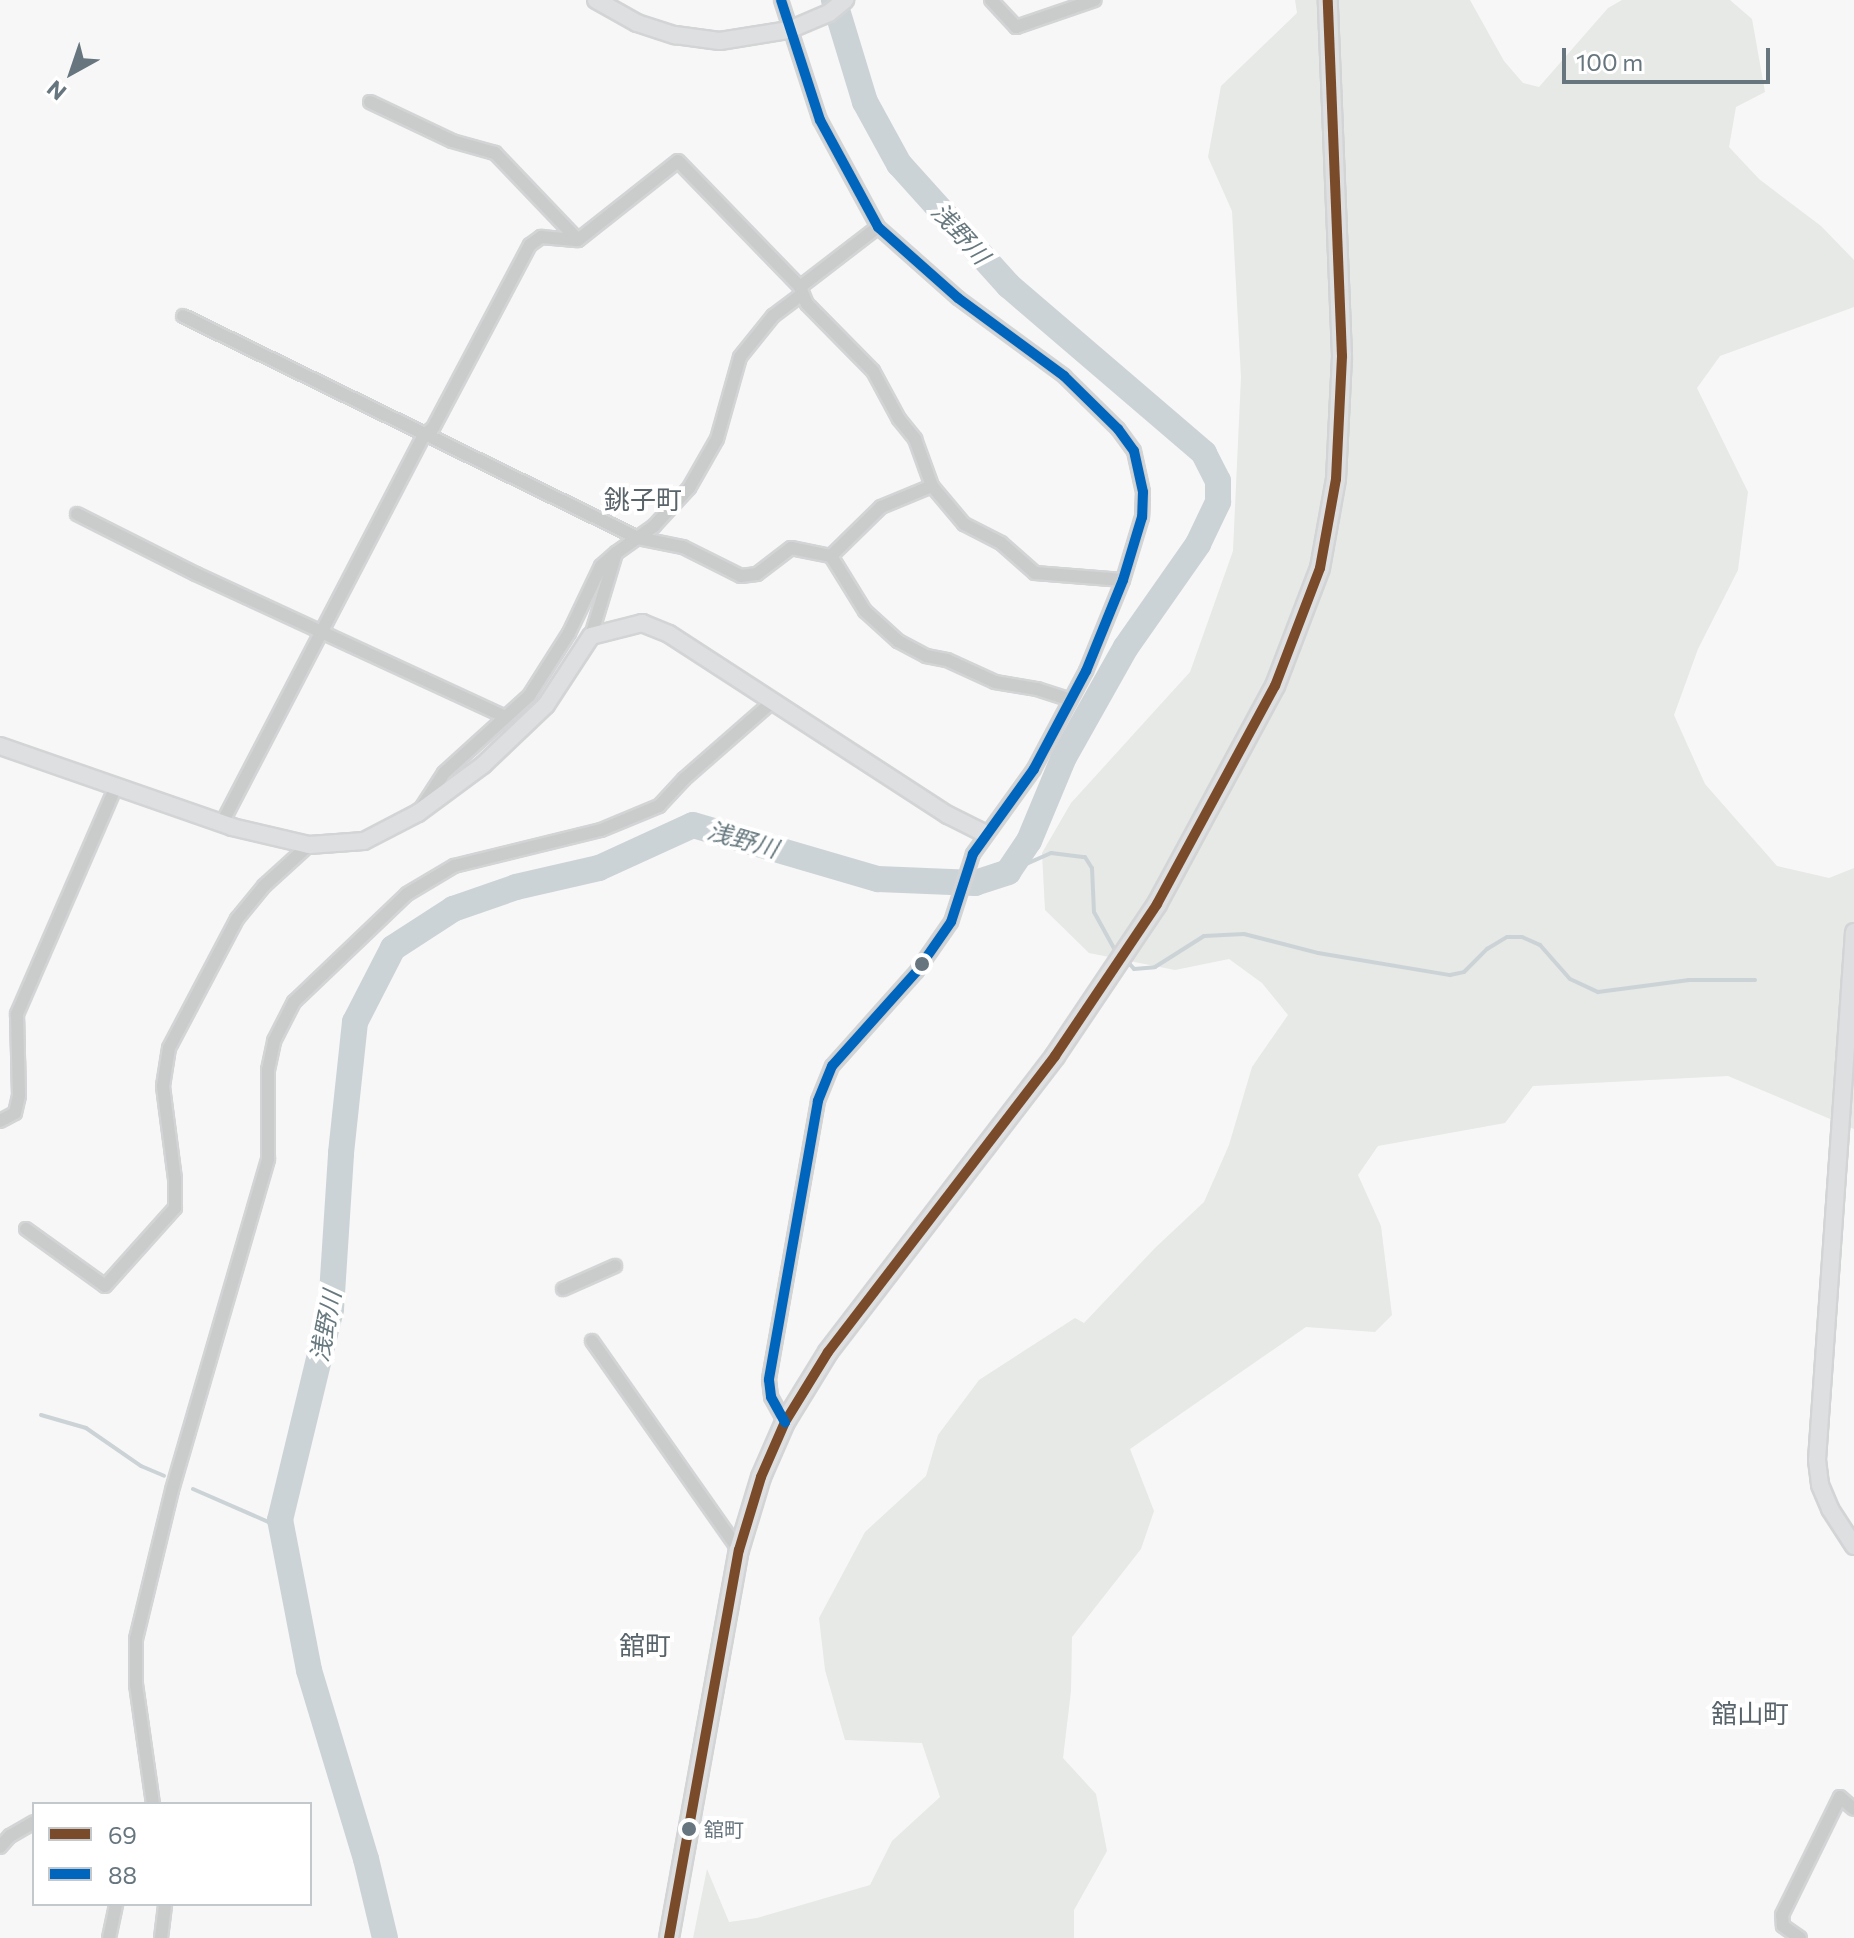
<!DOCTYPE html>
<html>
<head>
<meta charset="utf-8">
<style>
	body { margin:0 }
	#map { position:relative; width:1854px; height:1938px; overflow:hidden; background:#f7f7f7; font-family:Commissioner,"Noto Sans JP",sans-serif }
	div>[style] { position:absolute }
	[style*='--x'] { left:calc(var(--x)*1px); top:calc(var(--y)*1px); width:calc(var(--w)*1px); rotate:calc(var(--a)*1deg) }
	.green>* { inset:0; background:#e6e9e5 }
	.stream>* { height:4px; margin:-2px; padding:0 2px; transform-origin:2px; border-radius:2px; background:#ccd3d6 }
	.river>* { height:26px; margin:-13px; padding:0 13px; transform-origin:13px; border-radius:13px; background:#ccd3d6 }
	.roads { filter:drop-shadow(2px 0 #d3d4d5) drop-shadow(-2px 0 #d3d4d5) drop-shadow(0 2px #d3d4d5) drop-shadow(0 -2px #d3d4d5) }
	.street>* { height:12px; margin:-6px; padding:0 6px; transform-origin:6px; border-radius:6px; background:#cacccc }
	.secondary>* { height:16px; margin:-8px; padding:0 8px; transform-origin:8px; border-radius:8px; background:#dedfe0 }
	.primary>* { height:18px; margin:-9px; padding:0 9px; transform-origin:9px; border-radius:9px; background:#dedfe0 }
	.bus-1>* { height:10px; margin:-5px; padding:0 5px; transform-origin:5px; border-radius:5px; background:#7a4b2a }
	.bus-2>* { height:10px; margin:-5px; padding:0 5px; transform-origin:5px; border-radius:5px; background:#0065bd }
	.dots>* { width:22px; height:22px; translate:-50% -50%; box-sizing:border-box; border:4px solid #fff; border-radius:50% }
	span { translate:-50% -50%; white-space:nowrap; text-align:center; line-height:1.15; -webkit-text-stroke:8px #fff; paint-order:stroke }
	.bus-label { font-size:20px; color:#66757e }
	.left { translate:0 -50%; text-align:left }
	.water-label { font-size:24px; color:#67797f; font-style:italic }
	.quarter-label { font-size:26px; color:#58636a }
	.legend { position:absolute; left:32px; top:1802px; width:280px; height:104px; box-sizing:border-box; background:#fff; border:2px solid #c2c8cb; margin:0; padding:10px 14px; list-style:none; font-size:24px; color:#66757e }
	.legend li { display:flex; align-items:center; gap:16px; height:40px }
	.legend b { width:40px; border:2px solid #c2c8cb }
	.north { position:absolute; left:32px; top:32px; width:80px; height:80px; -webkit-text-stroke:6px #fff; paint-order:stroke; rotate:220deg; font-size:22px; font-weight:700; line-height:32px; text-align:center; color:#66757e }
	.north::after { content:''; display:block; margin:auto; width:28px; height:36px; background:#66757e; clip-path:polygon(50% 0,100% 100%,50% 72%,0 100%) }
	.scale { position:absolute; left:1562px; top:48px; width:208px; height:36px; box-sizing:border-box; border:4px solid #66757e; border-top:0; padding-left:10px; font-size:24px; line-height:28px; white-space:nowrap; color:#66757e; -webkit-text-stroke:6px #fff; paint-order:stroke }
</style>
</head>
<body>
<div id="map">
	<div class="green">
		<div style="clip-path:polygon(1295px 0,1470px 0,1504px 61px,1523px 83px,1539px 87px,1608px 8px,1622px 0,1730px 0,1752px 19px,1765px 92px,1736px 107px,1729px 147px,1759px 179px,1821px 226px,1854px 260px,1854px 307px,1720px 356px,1697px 388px,1748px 492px,1738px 570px,1698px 649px,1674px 715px,1705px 784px,1777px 866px,1829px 878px,1854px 868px,1854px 1129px,1728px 1076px,1533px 1086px,1505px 1123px,1378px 1146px,1358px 1175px,1381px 1226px,1392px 1315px,1375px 1332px,1306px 1327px,1130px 1449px,1154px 1511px,1141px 1549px,1072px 1637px,1071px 1691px,1063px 1758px,1096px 1794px,1107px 1851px,1074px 1910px,1074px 1938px,693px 1938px,707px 1869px,729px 1922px,757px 1918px,870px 1885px,892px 1841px,940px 1797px,922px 1743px,845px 1740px,825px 1670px,819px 1618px,865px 1532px,926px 1476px,938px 1435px,979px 1380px,1075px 1318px,1084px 1323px,1155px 1248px,1204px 1202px,1229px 1145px,1252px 1067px,1288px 1015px,1262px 983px,1229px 959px,1175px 970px,1089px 953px,1045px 910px,1042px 853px,1071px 803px,1190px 672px,1233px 551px,1241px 377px,1232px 211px,1208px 157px,1221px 86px,1297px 13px)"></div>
	</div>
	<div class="stream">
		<div style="--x:1008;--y:872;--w:47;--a:-23.8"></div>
		<div style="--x:1051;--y:853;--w:34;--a:7"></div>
		<div style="--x:1085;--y:857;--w:13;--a:58"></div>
		<div style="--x:1092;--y:868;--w:44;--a:87.4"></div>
		<div style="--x:1094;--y:912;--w:46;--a:61.2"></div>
		<div style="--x:1126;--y:960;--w:12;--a:48"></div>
		<div style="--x:1134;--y:969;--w:21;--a:-5"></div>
		<div style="--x:1155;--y:967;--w:58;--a:-32.3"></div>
		<div style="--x:1204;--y:936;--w:40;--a:-2.9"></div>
		<div style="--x:1244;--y:934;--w:76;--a:14.4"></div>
		<div style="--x:1318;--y:953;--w:134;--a:9.5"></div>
		<div style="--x:1450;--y:975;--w:14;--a:-12"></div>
		<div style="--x:1464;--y:972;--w:33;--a:-45"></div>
		<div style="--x:1487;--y:949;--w:23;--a:-31"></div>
		<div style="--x:1507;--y:937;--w:15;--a:0"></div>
		<div style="--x:1522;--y:937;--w:20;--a:24"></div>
		<div style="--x:1540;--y:945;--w:45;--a:48.6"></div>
		<div style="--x:1570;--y:979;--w:31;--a:25"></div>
		<div style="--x:1598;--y:992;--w:92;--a:-7.5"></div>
		<div style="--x:1689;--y:980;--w:66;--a:0"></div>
		<div style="--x:41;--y:1415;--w:47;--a:16.1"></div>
		<div style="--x:86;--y:1428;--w:67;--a:34.6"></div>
		<div style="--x:141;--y:1466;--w:25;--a:23"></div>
		<div style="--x:193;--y:1489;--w:87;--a:23.6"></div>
		<div style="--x:273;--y:1524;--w:8;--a:-30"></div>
	</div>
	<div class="river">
		<div style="--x:385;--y:1938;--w:81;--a:-103.5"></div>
		<div style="--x:366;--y:1859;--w:197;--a:-106.8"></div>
		<div style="--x:309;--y:1670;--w:153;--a:-100.9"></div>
		<div style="--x:280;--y:1520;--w:217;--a:-76.4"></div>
		<div style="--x:331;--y:1309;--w:156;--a:-86.3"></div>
		<div style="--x:341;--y:1153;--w:132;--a:-83.9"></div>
		<div style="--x:355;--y:1022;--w:83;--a:-62.8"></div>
		<div style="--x:393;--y:948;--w:72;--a:-33"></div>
		<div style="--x:453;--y:909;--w:67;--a:-19.2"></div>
		<div style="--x:516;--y:887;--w:85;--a:-12.9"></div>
		<div style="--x:599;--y:868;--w:103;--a:-24.6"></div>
		<div style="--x:693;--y:825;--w:193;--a:16.3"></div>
		<div style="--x:878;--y:879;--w:97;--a:2.4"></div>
		<div style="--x:975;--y:883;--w:35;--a:-18"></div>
		<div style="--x:1008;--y:872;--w:37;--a:-56"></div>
		<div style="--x:1029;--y:841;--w:91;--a:-67.4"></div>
		<div style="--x:1064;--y:757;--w:126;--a:-60.6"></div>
		<div style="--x:1126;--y:647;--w:126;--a:-55"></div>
		<div style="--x:1198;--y:544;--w:47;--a:-64.5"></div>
		<div style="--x:1218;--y:502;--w:21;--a:-90"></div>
		<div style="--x:1218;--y:481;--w:31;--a:-117"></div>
		<div style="--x:1204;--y:453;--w:257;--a:-139.4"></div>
		<div style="--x:1009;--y:286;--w:164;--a:-132"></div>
		<div style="--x:899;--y:164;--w:71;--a:-118.7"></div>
		<div style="--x:865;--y:102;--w:107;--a:-106.9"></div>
	</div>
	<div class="roads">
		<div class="street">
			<div style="--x:781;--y:0;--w:126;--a:72"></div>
			<div style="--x:820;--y:120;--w:122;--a:61.5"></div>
			<div style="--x:878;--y:227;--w:107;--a:41.6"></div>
			<div style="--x:958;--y:298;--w:132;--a:36.3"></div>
			<div style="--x:1064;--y:376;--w:76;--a:44.5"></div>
			<div style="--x:1118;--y:429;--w:27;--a:54"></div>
			<div style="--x:1134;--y:451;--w:42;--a:77.6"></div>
			<div style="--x:1143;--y:492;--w:25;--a:92"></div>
			<div style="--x:1142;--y:517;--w:66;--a:106.8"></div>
			<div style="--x:1123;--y:580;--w:98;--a:112.1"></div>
			<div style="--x:1086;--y:671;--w:111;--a:118"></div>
			<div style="--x:1034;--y:769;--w:105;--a:125.7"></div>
			<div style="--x:973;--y:854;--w:71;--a:107.9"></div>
			<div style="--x:951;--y:922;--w:60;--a:124.8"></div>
			<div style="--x:917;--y:971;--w:127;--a:131.8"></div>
			<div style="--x:832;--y:1066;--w:38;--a:112"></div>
			<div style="--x:818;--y:1101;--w:283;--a:100"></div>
			<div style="--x:769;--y:1380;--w:17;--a:83"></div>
			<div style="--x:771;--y:1397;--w:29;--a:61"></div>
			<div style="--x:991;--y:0;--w:37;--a:47"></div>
			<div style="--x:1016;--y:27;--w:83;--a:-18.9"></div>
			<div style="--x:370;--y:102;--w:91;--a:25.4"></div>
			<div style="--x:452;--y:141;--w:45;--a:15.6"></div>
			<div style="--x:495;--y:153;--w:120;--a:46.3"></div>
			<div style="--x:800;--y:287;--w:98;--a:-37.6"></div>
			<div style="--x:183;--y:316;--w:506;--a:26.01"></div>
			<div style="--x:638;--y:538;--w:46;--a:11.3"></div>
			<div style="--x:683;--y:547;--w:65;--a:26.6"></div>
			<div style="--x:741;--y:576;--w:16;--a:-7"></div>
			<div style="--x:757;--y:574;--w:43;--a:-37.4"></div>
			<div style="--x:791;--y:548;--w:41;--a:11.3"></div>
			<div style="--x:831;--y:556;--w:70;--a:-44.4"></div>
			<div style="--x:881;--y:507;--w:55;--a:-22.4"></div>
			<div style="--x:77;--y:514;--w:133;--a:26.8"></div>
			<div style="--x:196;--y:574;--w:340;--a:24.8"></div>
			<div style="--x:831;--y:556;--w:65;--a:58.3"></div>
			<div style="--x:865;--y:611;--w:45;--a:42.3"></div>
			<div style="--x:898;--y:641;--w:32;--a:28"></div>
			<div style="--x:926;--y:656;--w:21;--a:11"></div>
			<div style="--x:947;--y:660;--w:53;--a:24.6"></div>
			<div style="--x:995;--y:682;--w:43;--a:9.5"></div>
			<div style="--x:1037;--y:689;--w:35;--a:18"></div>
			<div style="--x:591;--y:636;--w:87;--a:-73.2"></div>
			<div style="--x:616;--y:553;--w:47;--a:-35.4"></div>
			<div style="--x:654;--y:526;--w:52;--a:-47.4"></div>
			<div style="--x:689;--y:488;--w:56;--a:-60.3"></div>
			<div style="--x:717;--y:439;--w:85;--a:-74.3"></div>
			<div style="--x:740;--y:357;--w:53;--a:-51.2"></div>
			<div style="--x:773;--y:316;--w:35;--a:-37"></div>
			<div style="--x:422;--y:807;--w:40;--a:-57.1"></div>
			<div style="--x:444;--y:773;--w:115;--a:-42.2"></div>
			<div style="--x:529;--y:696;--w:75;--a:-57.6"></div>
			<div style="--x:569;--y:633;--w:74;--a:-64.5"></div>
			<div style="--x:601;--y:566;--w:20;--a:-41"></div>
			<div style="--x:222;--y:823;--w:437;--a:-62.5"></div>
			<div style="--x:424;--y:435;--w:11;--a:-38"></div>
			<div style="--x:433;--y:428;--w:207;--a:-62.1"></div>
			<div style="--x:530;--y:245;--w:14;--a:-36"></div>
			<div style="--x:541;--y:237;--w:37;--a:5"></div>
			<div style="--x:578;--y:240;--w:127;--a:-38.3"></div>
			<div style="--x:678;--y:161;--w:175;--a:45.9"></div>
			<div style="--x:800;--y:287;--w:18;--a:68"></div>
			<div style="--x:807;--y:304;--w:94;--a:45.4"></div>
			<div style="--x:873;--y:371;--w:55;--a:61.6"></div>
			<div style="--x:899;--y:419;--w:26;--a:51"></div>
			<div style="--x:915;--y:439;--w:50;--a:70.1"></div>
			<div style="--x:932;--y:486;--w:50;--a:49.9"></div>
			<div style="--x:964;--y:524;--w:42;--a:27.2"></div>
			<div style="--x:1001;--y:543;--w:45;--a:41.4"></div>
			<div style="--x:1035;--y:573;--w:88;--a:4.5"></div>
			<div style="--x:0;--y:1121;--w:17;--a:-28"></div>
			<div style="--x:15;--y:1113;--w:17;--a:-77"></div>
			<div style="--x:19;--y:1096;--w:82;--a:-91.4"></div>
			<div style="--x:17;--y:1014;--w:249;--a:-66.5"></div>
			<div style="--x:26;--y:1229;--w:97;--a:35.8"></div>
			<div style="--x:105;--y:1286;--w:105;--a:-48.1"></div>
			<div style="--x:175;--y:1208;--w:29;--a:-90"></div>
			<div style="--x:175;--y:1179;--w:94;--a:-97.4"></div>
			<div style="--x:163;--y:1086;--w:38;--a:-81"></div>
			<div style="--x:169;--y:1048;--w:146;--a:-62.2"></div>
			<div style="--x:237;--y:919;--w:43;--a:-50.7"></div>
			<div style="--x:264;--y:886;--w:61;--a:-42.3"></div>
			<div style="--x:563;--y:1289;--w:57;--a:-23.9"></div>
			<div style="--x:592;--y:1341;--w:256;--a:54.9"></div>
			<div style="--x:153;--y:1804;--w:120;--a:-98.1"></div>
			<div style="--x:136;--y:1685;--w:46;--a:-90"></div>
			<div style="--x:136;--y:1639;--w:153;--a:-76.4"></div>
			<div style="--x:172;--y:1490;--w:345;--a:-73.8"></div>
			<div style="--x:268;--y:1159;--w:89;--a:-90"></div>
			<div style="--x:268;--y:1070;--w:30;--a:-78"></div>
			<div style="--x:274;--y:1041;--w:44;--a:-62.9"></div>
			<div style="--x:294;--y:1002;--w:156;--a:-43.7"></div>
			<div style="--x:407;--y:894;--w:55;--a:-30.8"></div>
			<div style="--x:454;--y:866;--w:151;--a:-13.8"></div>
			<div style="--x:601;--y:830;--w:63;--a:-22.5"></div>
			<div style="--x:659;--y:806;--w:37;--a:-47"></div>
			<div style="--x:684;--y:779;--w:117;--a:-41.2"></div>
			<div style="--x:0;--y:1847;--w:15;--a:-48"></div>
			<div style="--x:10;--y:1836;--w:28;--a:-30"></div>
			<div style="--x:109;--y:1938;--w:35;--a:-78"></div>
			<div style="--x:161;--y:1938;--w:34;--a:-83"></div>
			<div style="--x:1800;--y:1938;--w:21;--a:-145"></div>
			<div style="--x:1783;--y:1926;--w:11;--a:-95"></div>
			<div style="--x:1782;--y:1915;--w:131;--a:-63.8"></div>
			<div style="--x:1840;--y:1797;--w:18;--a:41"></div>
		</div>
		<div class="secondary">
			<div style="--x:596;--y:0;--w:47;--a:29.3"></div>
			<div style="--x:637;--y:23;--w:40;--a:18"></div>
			<div style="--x:675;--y:35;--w:45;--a:7.6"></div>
			<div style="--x:720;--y:41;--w:70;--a:-9.1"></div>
			<div style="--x:789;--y:30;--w:43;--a:-23"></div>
			<div style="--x:829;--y:13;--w:21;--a:-39"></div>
			<div style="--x:0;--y:746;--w:246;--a:19.2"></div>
			<div style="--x:232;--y:827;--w:79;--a:13.2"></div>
			<div style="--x:309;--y:845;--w:55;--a:-4.2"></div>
			<div style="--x:364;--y:841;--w:61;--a:-27.4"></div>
			<div style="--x:418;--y:813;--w:81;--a:-36.4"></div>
			<div style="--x:483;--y:765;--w:87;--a:-43.6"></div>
			<div style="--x:546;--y:705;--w:82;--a:-56.9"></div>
			<div style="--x:591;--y:636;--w:53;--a:-14.3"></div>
			<div style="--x:642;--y:623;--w:29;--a:22"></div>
			<div style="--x:669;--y:634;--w:333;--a:33"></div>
			<div style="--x:948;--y:815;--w:40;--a:26.6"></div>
			<div style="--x:1854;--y:932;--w:529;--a:94.01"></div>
			<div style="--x:1817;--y:1460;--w:25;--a:83"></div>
			<div style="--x:1820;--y:1485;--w:26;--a:67"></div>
			<div style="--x:1830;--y:1509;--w:44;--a:57"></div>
		</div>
		<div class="primary">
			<div style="--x:669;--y:1938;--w:394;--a:-79.8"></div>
			<div style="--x:739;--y:1550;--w:76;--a:-73.2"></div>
			<div style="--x:761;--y:1477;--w:60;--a:-66.4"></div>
			<div style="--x:785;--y:1422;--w:82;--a:-58.4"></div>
			<div style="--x:828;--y:1352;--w:373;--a:-52.5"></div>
			<div style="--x:1055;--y:1056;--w:183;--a:-56.1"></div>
			<div style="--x:1157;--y:904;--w:248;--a:-61.6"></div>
			<div style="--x:1275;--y:686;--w:126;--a:-69.1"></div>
			<div style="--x:1320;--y:568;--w:90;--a:-79.8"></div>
			<div style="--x:1336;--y:479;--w:123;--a:-87.2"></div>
			<div style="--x:1342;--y:356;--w:356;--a:-92.3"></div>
		</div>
	</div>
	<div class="bus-1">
		<div style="--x:669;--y:1938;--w:394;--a:-79.8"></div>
		<div style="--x:739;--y:1550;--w:76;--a:-73.2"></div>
		<div style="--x:761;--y:1477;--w:60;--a:-66.4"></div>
		<div style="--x:785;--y:1422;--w:82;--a:-58.4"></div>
		<div style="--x:828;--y:1352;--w:373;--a:-52.5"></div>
		<div style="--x:1055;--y:1056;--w:183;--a:-56.1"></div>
		<div style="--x:1157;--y:904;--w:248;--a:-61.6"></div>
		<div style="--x:1275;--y:686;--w:126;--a:-69.1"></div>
		<div style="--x:1320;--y:568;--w:90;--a:-79.8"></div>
		<div style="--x:1336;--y:479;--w:123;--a:-87.2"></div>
		<div style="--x:1342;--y:356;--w:356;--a:-92.3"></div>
	</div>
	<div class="bus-2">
		<div style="--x:781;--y:0;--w:126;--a:72"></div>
		<div style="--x:820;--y:120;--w:122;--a:61.5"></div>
		<div style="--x:878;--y:227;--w:107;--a:41.6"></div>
		<div style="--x:958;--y:298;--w:132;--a:36.3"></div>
		<div style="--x:1064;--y:376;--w:76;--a:44.5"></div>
		<div style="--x:1118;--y:429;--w:27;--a:54"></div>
		<div style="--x:1134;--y:451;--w:42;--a:77.6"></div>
		<div style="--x:1143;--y:492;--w:25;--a:92"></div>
		<div style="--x:1142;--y:517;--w:66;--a:106.8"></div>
		<div style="--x:1123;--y:580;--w:98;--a:112.1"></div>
		<div style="--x:1086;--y:671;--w:111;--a:118"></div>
		<div style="--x:1034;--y:769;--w:105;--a:125.7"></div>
		<div style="--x:973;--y:854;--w:71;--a:107.9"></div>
		<div style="--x:951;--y:922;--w:60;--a:124.8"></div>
		<div style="--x:917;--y:971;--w:127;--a:131.8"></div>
		<div style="--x:832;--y:1066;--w:38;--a:112"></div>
		<div style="--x:818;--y:1101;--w:283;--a:100"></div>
		<div style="--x:769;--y:1380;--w:17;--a:83"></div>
		<div style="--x:771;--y:1397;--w:29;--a:61"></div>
	</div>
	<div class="dots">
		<div style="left:922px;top:964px;background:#66757e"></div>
		<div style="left:689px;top:1829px;background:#66757e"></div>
	</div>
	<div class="bus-label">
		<span class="left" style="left:704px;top:1829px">舘町</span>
	</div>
	<div class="water-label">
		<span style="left:961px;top:233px;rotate:48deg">浅野川</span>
		<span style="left:743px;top:839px;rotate:16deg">浅野川</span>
		<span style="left:325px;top:1326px;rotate:-79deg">浅野川</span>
	</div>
	<div class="quarter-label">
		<span style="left:643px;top:499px">銚子町</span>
		<span style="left:645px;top:1645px">舘町</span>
		<span style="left:1750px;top:1713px">舘山町</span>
	</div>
	<ul class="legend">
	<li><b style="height:10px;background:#7a4b2a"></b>69</li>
	<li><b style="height:10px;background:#0065bd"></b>88</li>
	</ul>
	<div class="north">N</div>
	<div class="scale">100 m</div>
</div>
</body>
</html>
